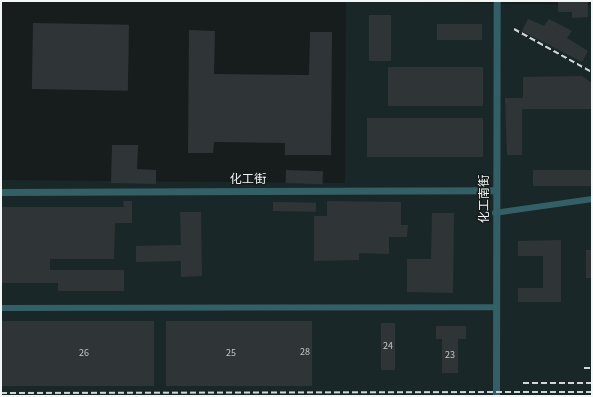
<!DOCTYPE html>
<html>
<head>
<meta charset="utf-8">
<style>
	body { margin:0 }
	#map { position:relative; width:593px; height:397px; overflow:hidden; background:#171d1d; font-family:"Source Sans 3","Noto Sans SC",sans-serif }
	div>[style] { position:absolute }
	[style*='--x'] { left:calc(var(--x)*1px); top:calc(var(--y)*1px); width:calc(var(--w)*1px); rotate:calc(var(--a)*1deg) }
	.built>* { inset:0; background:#1a2729 }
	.building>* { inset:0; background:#2f3536; transform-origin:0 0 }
	.minor>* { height:5.5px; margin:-2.75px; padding:0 2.75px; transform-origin:2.75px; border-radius:2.75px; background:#336067 }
	.tertiary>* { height:7px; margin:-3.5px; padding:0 3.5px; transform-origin:3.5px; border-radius:3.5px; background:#336067 }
	.rail>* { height:2px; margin-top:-1px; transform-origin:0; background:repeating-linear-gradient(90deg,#d2d6d6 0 6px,transparent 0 9px) }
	span { translate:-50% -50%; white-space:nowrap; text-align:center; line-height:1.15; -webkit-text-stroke:3px #171d1d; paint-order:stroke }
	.number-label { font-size:10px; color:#c1c6c6 }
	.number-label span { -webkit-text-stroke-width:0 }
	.street-label { font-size:12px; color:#f2f6f6 }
	.frame { position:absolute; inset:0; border:2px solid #f2f6f6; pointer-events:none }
</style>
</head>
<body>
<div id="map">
	<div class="built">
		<div style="clip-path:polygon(346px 1px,592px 5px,592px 396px,1px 396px,1px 180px,345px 183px)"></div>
	</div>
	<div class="building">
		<div style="clip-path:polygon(558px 1px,588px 1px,588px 17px,572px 18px,572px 12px,558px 12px)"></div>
		<div style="left:369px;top:15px;width:22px;height:46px"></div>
		<div style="clip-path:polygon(528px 19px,544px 26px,549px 19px,572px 31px,567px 38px,588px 51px,582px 62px,522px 31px)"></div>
		<div style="left:33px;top:23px;width:96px;height:66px;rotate:1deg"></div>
		<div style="left:437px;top:24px;width:45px;height:16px"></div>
		<div style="clip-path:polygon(189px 30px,215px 31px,214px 74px,309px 75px,310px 32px,332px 32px,331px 155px,285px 155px,285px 143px,214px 142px,213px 153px,188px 153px)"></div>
		<div style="left:483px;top:67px;width:39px;height:95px;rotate:90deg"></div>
		<div style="clip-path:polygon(582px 76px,592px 83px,592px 109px,522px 109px,522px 155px,507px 155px,505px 98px,523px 98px,523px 77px)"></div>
		<div style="left:367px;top:118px;width:116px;height:39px"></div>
		<div style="clip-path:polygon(112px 145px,138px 145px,137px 169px,156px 170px,156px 184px,111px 183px)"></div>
		<div style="left:286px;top:170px;width:37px;height:13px;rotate:2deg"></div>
		<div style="left:592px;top:170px;width:16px;height:59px;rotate:90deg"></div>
		<div style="clip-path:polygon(123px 201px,132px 201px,132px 223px,115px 223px,114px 259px,50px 259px,50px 270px,124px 270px,124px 291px,58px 291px,58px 283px,1px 283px,1px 207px,124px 207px)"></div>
		<div style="clip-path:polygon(327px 201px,401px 202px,401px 225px,408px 225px,407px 237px,389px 237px,389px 254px,359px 253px,359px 260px,314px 261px,314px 216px,327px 216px)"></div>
		<div style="left:273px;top:202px;width:43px;height:9px;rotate:1deg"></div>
		<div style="clip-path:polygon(180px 212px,201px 212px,202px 276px,181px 277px,181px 261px,136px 262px,136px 246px,181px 245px)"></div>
		<div style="clip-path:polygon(432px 213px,454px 213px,453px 293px,407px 292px,407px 259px,431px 259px)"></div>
		<div style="clip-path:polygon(561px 240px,561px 302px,518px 302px,518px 288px,543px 288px,543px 256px,518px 256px,518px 241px)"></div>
		<div style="left:586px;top:250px;width:6px;height:28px"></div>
		<div style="left:1px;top:321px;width:153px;height:65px"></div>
		<div style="left:166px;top:321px;width:146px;height:65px"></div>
		<div style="left:381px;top:323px;width:14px;height:47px"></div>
		<div style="clip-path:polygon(436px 326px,466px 326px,466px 339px,458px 339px,458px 373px,442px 373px,442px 339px,436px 339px)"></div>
	</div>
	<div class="minor">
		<div style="--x:495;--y:213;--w:98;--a:-8.2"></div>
		<div style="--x:1;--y:308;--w:495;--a:-0.1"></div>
	</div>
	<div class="tertiary">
		<div style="--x:1;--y:192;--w:494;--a:-0.2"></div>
		<div style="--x:496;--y:396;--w:395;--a:-89.9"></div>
	</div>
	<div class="rail">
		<div style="--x:514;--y:29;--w:89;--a:28.9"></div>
		<div style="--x:584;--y:368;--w:8;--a:0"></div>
		<div style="--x:523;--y:383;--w:69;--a:0"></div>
		<div style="--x:1;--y:393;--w:591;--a:-0.1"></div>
	</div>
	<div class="number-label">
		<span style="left:388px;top:347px">24</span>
		<span style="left:305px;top:353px">28</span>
		<span style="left:84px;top:354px">26</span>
		<span style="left:231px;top:354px">25</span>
		<span style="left:450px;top:356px">23</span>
	</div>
	<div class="street-label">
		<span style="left:248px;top:180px">化工街</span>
		<span style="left:485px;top:199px;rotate:-90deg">化工南街</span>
	</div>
	<div class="frame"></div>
</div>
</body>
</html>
